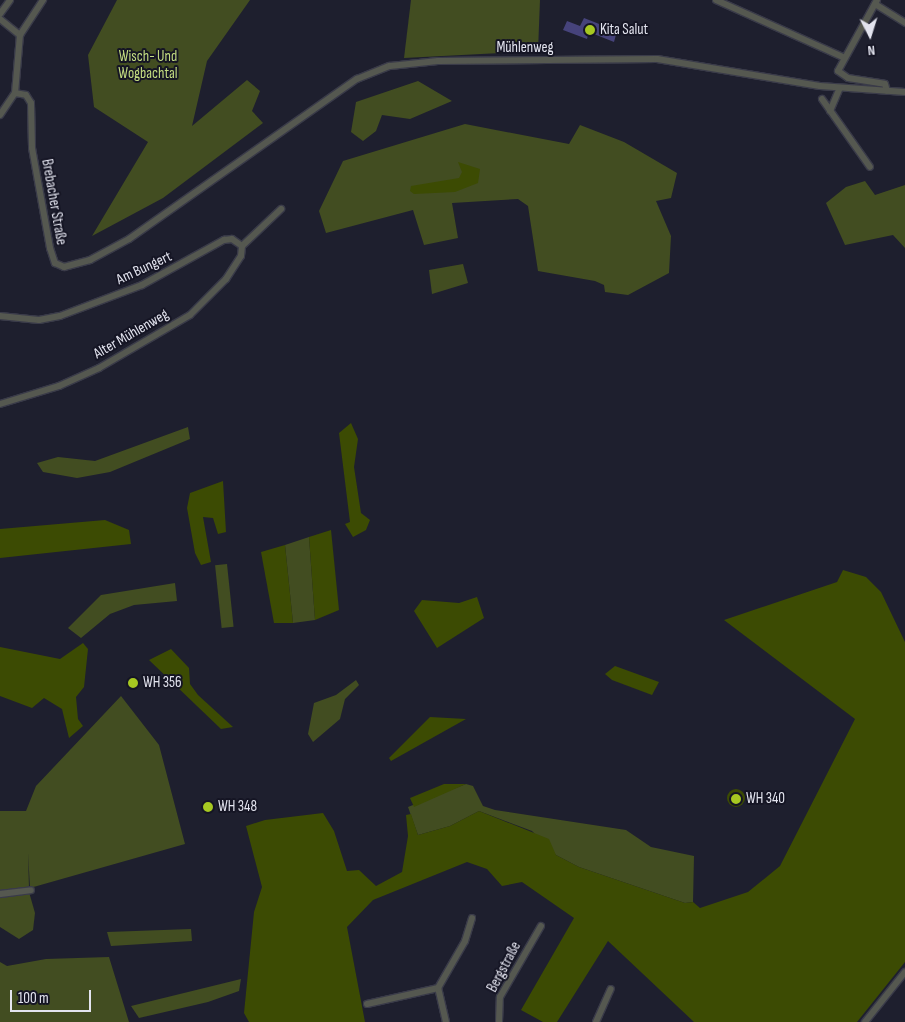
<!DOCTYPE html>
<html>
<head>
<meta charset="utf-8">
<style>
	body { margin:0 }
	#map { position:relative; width:905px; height:1022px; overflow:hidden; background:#1e1f2e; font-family:"Sofia Sans Condensed",sans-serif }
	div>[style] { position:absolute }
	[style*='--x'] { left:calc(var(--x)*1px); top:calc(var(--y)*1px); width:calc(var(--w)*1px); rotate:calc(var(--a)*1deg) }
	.green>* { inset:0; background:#424d21; transform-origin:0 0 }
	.forest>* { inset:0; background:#3c4b03 }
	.round { border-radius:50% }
	.building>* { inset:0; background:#46437b }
	.roads { filter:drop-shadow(1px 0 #3a3b49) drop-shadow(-1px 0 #3a3b49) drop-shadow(0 1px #3a3b49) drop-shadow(0 -1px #3a3b49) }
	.minor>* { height:6px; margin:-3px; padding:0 3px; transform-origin:3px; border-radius:3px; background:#555850 }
	.dots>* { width:14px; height:14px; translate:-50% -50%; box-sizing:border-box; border:2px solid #151524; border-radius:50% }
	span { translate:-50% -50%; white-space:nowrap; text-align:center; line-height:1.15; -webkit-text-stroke:4px #151524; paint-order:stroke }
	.poi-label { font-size:15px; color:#e3e4ef }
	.left { translate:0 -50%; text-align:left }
	.street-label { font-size:15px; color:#e3e4ef }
	.park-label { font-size:15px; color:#c4dd81 }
	.north { position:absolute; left:845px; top:10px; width:50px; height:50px; -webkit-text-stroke:4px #151524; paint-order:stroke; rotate:175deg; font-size:14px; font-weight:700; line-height:20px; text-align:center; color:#e3e4ef }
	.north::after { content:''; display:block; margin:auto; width:18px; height:22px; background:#e3e4ef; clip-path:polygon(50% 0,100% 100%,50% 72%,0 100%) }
	.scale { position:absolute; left:10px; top:990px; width:81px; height:22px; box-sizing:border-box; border:2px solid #e3e4ef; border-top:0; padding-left:6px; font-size:15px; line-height:18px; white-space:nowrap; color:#e3e4ef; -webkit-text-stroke:4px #151524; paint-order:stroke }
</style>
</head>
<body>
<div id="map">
	<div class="green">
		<div style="clip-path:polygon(117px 0,250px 0,207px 61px,192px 126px,247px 80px,260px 91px,252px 111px,263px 123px,163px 198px,92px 236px,148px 142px,94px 107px,88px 55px)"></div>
		<div style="clip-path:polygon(411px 0,540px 0,538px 51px,404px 58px)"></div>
		<div style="clip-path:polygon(418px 81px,452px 101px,410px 119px,382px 115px,376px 131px,363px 141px,351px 132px,356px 102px)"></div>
		<div style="clip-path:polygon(465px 124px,569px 144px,580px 125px,624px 142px,677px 173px,671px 198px,656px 201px,671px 236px,669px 273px,628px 295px,605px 292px,604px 285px,595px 281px,538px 271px,528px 206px,518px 199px,452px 203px,458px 238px,424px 245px,413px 210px,326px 233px,319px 211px,343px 161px)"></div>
		<div style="clip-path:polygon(865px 181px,875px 195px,905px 185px,905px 248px,893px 235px,845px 245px,826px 203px,846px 187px)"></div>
		<div style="clip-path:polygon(463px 264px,468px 283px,432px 294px,429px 270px)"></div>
		<div style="clip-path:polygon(188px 427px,190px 439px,110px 472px,77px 478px,43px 472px,37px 463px,58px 457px,95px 461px)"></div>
		<div style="clip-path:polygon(309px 537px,315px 620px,293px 623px,285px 545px)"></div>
		<div style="left:227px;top:564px;width:63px;height:12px;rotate:84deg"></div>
		<div style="clip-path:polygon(175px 583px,177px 601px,134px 605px,110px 614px,81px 638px,68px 628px,101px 595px)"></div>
		<div style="clip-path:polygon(356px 680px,359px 685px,345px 699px,340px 719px,313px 742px,308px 734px,314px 703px,336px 695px)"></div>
		<div style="clip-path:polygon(121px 696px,159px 745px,185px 844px,30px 888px,28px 853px,29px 888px,0 891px,0 811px,26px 811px,36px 786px)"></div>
		<div style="clip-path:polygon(466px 784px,473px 786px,483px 806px,495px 810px,626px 830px,651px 847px,694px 856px,693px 902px,685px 903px,579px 867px,556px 855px,532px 831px,479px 811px,450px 826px,418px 835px,408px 807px)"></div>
		<div style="clip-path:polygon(29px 892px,35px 913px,33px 930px,19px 939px,0 927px,0 896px)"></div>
		<div style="clip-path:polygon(191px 929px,192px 941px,111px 946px,107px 932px)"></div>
		<div style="clip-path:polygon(109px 957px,129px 1022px,0 1022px,0 962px,7px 966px,46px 959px)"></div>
		<div style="clip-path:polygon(241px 979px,239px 991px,208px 1002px,139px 1018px,131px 1006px)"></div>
	</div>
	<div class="forest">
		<div style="clip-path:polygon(458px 162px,480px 169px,478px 183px,455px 192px,414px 194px,410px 191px,411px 186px,459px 178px,462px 172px)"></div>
		<div style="clip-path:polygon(351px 423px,358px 439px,354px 467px,361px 513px,370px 520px,366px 530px,353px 537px,345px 524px,350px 522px,339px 433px)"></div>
		<div style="clip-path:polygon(223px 481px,226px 532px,218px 534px,213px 518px,203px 517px,211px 562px,201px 565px,195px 553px,187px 508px,190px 493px)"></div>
		<div style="clip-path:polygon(105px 520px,129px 530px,131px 544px,0 558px,0 529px)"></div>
		<div style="clip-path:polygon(331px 530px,339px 610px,315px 620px,309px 537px)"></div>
		<div style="clip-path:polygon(285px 545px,293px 623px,274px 623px,261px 552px)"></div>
		<div style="clip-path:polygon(843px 570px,866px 577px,881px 592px,905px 642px,905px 962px,857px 1022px,694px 1022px,608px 941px,557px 1022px,543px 1022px,521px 1010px,574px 918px,522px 882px,502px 886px,487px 869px,467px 862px,373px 900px,347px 927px,365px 1022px,249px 1022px,244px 1013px,254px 912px,262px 887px,246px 826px,265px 820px,323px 813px,334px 831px,347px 871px,359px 870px,376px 886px,402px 872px,408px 836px,406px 815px,411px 814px,418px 835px,450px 826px,479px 811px,549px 839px,556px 855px,579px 867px,685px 903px,693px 902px,700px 908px,748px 892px,780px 866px,855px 719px,724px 620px,837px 582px)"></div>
		<div style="clip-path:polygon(477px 597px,484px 618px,437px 648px,414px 611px,422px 600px,459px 603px)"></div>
		<div style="clip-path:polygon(83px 643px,88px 649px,84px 687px,76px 697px,78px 719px,83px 726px,69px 738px,62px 709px,44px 698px,32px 708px,0 696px,0 647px,60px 659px)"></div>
		<div style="clip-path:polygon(171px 649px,189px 668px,190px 684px,198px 695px,233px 727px,221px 729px,149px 660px)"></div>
		<div style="clip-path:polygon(615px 666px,659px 682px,652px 695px,612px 680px,605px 674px)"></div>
		<div style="clip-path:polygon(430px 717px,466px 719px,391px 761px,389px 758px)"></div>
		<div style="clip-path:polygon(444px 784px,466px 784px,414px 807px,410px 798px)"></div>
		<div class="round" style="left:727px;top:789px;width:18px;height:18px"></div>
	</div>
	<div class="building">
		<div style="clip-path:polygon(584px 18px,617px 31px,614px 42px,589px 32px,587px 39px,563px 30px,567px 21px,580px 26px)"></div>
	</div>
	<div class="roads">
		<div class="minor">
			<div style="--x:716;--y:0;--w:139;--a:24.2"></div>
			<div style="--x:877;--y:0;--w:81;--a:118.8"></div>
			<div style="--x:838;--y:71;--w:12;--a:35"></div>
			<div style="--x:848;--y:78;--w:37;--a:9"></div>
			<div style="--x:885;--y:84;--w:7;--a:74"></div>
			<div style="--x:875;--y:4;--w:36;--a:32"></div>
			<div style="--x:0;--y:14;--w:17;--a:-54"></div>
			<div style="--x:0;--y:19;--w:26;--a:39"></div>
			<div style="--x:15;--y:93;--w:58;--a:-85.1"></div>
			<div style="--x:20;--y:35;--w:42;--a:-56.7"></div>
			<div style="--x:822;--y:99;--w:83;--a:54.8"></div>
			<div style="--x:830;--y:111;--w:25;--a:-67"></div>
			<div style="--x:0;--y:115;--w:27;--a:-56"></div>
			<div style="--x:15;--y:93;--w:11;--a:10"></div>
			<div style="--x:26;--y:95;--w:9;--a:58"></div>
			<div style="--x:31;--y:103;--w:45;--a:88.7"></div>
			<div style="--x:32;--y:148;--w:102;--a:79.8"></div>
			<div style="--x:50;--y:248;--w:16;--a:72"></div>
			<div style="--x:55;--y:263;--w:10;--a:24"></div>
			<div style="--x:64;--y:267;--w:27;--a:-15"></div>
			<div style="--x:90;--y:260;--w:44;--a:-28.3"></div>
			<div style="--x:129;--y:239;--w:279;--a:-35.1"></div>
			<div style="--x:357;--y:79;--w:35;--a:-22"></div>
			<div style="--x:390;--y:66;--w:48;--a:-5.9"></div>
			<div style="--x:438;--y:61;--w:219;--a:-0.5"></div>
			<div style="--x:657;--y:59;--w:165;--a:9.4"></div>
			<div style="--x:820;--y:86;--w:85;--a:4"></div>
			<div style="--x:242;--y:246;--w:54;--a:-43.5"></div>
			<div style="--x:0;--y:316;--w:39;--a:6"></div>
			<div style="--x:39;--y:320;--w:21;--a:-11"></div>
			<div style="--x:60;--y:316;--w:88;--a:-20.7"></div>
			<div style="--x:142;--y:285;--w:94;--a:-28.8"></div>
			<div style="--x:224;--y:240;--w:8;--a:-7"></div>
			<div style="--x:232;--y:239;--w:12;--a:35"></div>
			<div style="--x:0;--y:404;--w:62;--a:-17"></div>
			<div style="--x:59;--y:386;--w:44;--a:-24.2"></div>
			<div style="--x:99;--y:368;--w:105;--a:-30.2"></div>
			<div style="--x:190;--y:315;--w:51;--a:-45"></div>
			<div style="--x:226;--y:279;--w:27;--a:-57"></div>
			<div style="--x:241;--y:256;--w:10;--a:-84"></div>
			<div style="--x:0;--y:894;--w:31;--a:-7"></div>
			<div style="--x:367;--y:1004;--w:73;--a:-12.7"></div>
			<div style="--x:446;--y:1022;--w:35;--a:-103"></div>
			<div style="--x:438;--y:988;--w:54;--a:-60.1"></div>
			<div style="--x:465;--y:941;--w:24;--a:-73"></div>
			<div style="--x:499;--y:1022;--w:25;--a:-88"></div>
			<div style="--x:500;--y:997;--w:82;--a:-60"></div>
			<div style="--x:596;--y:1022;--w:36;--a:-66"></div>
			<div style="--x:865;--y:1022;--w:64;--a:-51.3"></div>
		</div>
	</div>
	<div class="dots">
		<div style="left:590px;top:30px;background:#a6c821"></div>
		<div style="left:133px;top:683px;background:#a6c821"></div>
		<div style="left:736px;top:799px;background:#a6c821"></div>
		<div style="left:208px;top:807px;background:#a6c821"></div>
	</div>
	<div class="poi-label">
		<span class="left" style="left:600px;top:30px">Kita Salut</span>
		<span class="left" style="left:143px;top:683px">WH 356</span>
		<span class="left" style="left:746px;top:799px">WH 340</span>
		<span class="left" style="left:218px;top:807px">WH 348</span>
	</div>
	<div class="street-label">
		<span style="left:525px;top:48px">Mühlenweg</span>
		<span style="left:54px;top:202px;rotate:80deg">Brebacher Straße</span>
		<span style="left:144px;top:268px;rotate:-25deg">Am Bungert</span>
		<span style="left:131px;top:334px;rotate:-30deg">Alter Mühlenweg</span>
		<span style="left:504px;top:967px;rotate:-62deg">Bergstraße</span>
	</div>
	<div class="park-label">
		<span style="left:148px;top:65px">Wisch- Und<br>Wogbachtal</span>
	</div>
	<div class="north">N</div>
	<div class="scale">100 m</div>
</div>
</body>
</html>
